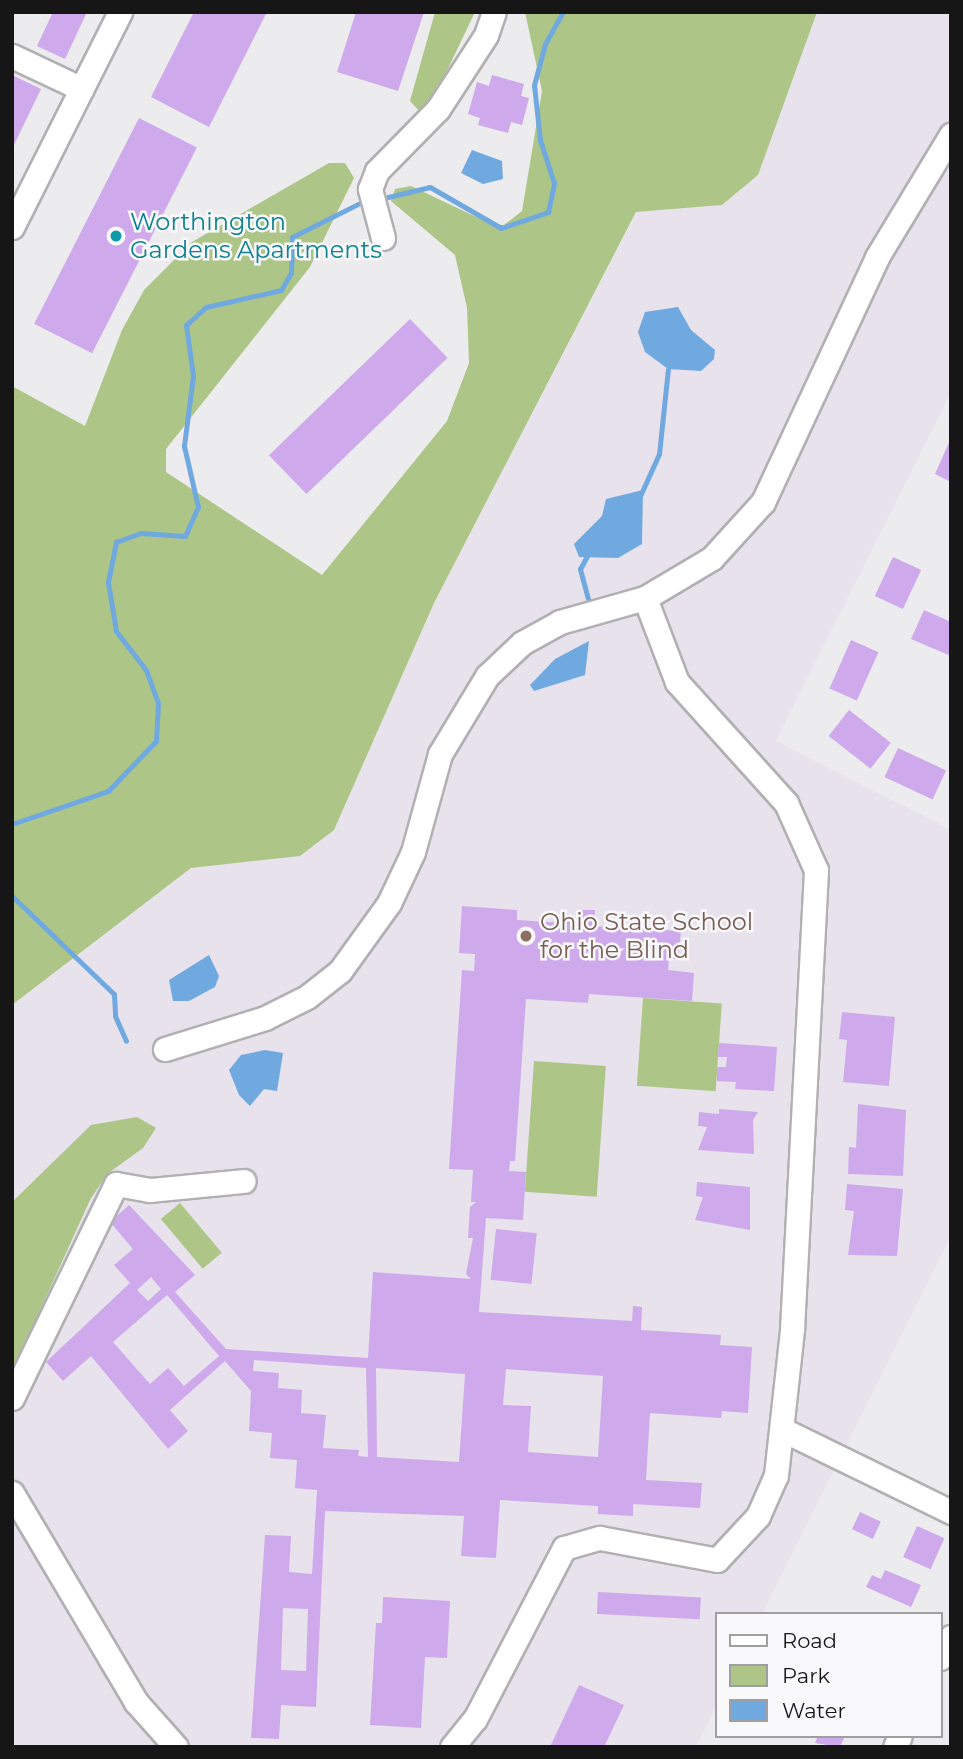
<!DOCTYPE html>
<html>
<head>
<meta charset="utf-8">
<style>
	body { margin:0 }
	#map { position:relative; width:963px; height:1759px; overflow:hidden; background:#ecebed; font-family:Montserrat,sans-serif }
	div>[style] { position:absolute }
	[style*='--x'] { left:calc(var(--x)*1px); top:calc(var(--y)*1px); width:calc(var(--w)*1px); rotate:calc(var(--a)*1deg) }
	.built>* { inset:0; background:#e8e2ec }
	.green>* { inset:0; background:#adc687; transform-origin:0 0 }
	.water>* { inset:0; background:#70a9df }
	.stream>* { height:5px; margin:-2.5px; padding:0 2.5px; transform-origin:2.5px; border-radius:2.5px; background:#70a9df }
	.building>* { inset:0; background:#cea9eb; transform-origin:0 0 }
	.roads { filter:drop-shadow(2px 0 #b1b0b2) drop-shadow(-2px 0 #b1b0b2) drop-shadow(0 2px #b1b0b2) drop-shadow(0 -2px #b1b0b2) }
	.minor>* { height:23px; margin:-11.5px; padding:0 11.5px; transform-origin:11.5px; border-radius:11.5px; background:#fff }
	.dots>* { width:19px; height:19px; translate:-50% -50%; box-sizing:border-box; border:4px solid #f9f8fb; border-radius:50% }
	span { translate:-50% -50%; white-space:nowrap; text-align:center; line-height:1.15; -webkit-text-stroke:5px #f9f8fb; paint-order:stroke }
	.culture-label { font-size:24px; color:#0d838f }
	.left { translate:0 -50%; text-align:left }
	.education-label { font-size:24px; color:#785e54 }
	.frame { position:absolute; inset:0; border:14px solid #171617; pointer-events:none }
	.legend { position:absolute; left:715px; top:1612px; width:228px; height:126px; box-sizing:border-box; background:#f9f8fb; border:2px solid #9f9ea0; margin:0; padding:9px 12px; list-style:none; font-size:21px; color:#171617 }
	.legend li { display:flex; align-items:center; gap:14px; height:35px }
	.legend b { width:35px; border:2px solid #9f9ea0 }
</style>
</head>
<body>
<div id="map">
	<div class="built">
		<div style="clip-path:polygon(817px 12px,951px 12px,951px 392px,776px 741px,951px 830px,951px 1236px,762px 1614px,716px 1614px,716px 1706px,696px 1747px,12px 1747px,12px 1372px,90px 1200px,107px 1174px,143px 1148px,91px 1125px,12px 1202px,12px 1005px,191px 868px,300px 856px,334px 830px,434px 603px,637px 212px,722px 205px,758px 175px)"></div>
	</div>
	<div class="green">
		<div style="clip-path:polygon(435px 12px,475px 12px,433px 100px,420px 112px,410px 101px)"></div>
		<div style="clip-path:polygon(525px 12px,817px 12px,758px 175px,722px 205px,636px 212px,434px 603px,334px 830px,300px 856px,191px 868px,12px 1005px,12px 386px,85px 426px,122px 330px,144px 290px,192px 242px,329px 163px,345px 163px,354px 178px,310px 267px,166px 449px,166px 472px,322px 575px,447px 421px,469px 363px,467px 308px,455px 255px,391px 201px,395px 189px,411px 186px,491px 224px,504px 225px,522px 211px,542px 91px)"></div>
		<div style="left:643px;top:998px;width:79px;height:88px;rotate:4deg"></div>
		<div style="left:534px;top:1061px;width:72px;height:131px;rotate:4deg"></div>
		<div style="clip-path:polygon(137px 1117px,156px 1128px,143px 1148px,107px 1174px,90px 1200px,12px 1372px,12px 1202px,91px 1125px)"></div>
		<div style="left:180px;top:1203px;width:65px;height:25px;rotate:50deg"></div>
	</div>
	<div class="water">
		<div style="clip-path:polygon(472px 150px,502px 161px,503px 179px,483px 184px,461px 173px)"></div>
		<div style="clip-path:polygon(678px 307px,691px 330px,715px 350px,714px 359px,701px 371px,668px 369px,645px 352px,638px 332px,645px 312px)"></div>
		<div style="clip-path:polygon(643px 490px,642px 544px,618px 558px,579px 557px,574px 544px,602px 516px,606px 499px)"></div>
		<div style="clip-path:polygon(589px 641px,585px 675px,534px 691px,530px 685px,555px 659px)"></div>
		<div style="clip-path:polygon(209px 955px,219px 976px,215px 987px,189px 1001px,173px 1001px,169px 980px)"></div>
		<div style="clip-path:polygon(265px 1050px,283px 1053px,277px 1091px,264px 1089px,250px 1106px,239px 1095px,229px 1070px,241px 1055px)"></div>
	</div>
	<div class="stream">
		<div style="--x:388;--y:197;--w:43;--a:-13.4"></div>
		<div style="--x:430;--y:187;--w:82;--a:30"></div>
		<div style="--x:501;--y:228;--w:50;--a:-18.8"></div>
		<div style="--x:548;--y:212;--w:30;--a:-78"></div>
		<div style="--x:554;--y:183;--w:45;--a:-108"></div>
		<div style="--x:540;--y:140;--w:55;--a:-96.2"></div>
		<div style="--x:534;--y:85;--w:42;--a:-75"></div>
		<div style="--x:545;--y:44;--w:37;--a:-61"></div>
		<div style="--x:640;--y:496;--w:46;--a:-65.7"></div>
		<div style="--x:659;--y:454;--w:85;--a:-84"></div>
		<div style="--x:588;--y:554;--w:17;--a:118"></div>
		<div style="--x:580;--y:569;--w:34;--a:75"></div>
		<div style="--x:12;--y:824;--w:102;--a:-19"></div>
		<div style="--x:108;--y:791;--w:69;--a:-46.2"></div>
		<div style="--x:156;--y:741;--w:38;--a:-87"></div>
		<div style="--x:158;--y:703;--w:35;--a:-110"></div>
		<div style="--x:146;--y:670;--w:49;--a:-127.6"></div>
		<div style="--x:116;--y:631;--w:50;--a:-99.3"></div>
		<div style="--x:108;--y:582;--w:41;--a:-78.7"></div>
		<div style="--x:116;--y:542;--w:27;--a:-20"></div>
		<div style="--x:141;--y:533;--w:44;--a:3.9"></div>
		<div style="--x:185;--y:536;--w:32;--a:-66"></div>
		<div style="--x:198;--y:507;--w:63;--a:-102.9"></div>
		<div style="--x:184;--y:446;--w:71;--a:-82.7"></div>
		<div style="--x:193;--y:376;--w:51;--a:-97.8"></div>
		<div style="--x:186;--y:325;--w:27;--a:-42"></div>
		<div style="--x:206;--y:307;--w:77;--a:-12.8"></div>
		<div style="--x:281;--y:290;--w:20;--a:-60"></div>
		<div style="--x:291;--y:273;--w:36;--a:-88"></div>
		<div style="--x:292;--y:237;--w:74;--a:-26.6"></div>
		<div style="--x:12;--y:896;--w:141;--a:43.9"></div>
		<div style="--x:114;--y:994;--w:22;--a:87"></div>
		<div style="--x:115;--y:1016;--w:27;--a:66"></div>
	</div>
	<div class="building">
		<div style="clip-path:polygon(53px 12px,87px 12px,65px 59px,37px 46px)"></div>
		<div style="clip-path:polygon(194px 12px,267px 12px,209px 127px,151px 97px)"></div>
		<div style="clip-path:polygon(356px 12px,424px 12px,398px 91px,337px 72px)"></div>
		<div style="clip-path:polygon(12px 75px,41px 89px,12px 149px)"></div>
		<div style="clip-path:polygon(492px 75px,524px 84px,521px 96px,529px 98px,522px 125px,511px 122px,508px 133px,478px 125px,480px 118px,468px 114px,477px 82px,489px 86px)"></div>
		<div style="left:139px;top:118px;width:65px;height:231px;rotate:27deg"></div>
		<div style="left:410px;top:319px;width:54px;height:196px;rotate:46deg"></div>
		<div style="clip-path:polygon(951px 438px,951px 482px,935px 474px)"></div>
		<div style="left:893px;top:557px;width:31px;height:43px;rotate:25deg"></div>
		<div style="clip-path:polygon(924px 610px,951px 622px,951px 656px,911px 639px)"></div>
		<div style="left:851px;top:640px;width:30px;height:53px;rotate:24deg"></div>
		<div style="left:849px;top:710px;width:53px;height:33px;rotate:38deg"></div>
		<div style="left:898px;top:748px;width:53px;height:32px;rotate:25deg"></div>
		<div style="clip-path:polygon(evenodd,462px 906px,517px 910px,517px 920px,565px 923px,581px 916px,581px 910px,595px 910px,594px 926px,681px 931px,678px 959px,669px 959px,668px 970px,694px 973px,692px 1001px,589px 994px,588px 1003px,526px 999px,515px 1161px,510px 1161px,509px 1171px,526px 1172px,523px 1220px,486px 1218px,479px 1312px,632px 1321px,633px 1306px,642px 1307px,641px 1330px,721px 1335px,720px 1345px,752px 1347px,748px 1413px,722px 1411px,721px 1418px,650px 1413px,646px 1480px,702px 1483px,700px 1508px,633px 1504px,633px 1516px,598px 1514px,598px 1506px,500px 1500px,496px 1558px,461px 1556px,464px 1516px,325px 1511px,316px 1707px,281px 1705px,279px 1739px,251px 1738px,265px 1535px,291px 1536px,289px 1572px,312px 1574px,317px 1490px,295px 1488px,297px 1460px,270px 1458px,272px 1433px,249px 1431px,251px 1391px,225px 1361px,170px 1410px,188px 1431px,168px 1449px,91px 1356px,63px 1381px,46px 1362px,130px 1283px,114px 1265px,133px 1249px,110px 1222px,129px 1205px,195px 1275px,175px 1292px,226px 1349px,368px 1358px,373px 1272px,471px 1279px,466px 1274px,473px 1238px,468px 1238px,470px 1207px,476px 1202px,471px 1202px,473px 1170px,449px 1169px,462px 970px,474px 971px,475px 954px,459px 953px,462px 906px,151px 1277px,161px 1289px,148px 1301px,137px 1290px,151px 1277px,462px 906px,167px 1295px,219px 1356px,184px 1386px,168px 1368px,150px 1384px,113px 1342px,167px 1295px,462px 906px,254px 1360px,366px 1368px,368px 1457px,358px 1456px,359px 1450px,323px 1448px,326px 1415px,301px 1413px,302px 1390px,278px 1388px,279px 1373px,253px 1371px,254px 1360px,462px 906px,376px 1368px,465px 1374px,459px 1462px,377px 1457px,376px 1368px,462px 906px,506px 1369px,603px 1376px,598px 1457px,528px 1452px,531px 1406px,503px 1405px,506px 1369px,462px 906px,283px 1608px,308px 1609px,306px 1671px,281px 1670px,283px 1608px)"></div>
		<div style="clip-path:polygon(842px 1012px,895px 1017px,889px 1086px,843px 1082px,847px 1040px,839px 1039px)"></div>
		<div style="clip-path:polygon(719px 1043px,777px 1047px,774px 1091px,735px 1089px,736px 1082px,717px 1081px,717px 1067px,726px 1067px,727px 1057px,718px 1057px)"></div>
		<div style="clip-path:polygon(858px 1104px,906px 1110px,903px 1176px,848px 1174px,849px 1147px,856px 1148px)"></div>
		<div style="clip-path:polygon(719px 1109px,758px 1112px,753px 1120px,754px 1154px,698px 1150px,707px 1127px,698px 1126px,699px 1112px,719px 1114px)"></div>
		<div style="clip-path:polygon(697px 1182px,750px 1187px,750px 1230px,695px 1220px,703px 1197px,696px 1196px)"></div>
		<div style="clip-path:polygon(847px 1184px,903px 1189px,897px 1256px,848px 1255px,854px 1211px,845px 1210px)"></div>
		<div style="left:496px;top:1229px;width:41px;height:51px;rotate:6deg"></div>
		<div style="left:860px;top:1512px;width:23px;height:19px;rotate:25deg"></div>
		<div style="left:917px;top:1526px;width:30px;height:34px;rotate:24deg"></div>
		<div style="clip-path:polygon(885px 1570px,921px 1585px,911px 1607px,866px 1587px,872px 1575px,881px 1579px)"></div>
		<div style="left:598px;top:1592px;width:103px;height:22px;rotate:3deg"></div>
		<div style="clip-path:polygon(383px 1597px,450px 1601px,447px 1658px,425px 1657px,421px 1728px,370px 1725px,376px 1623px,382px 1623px)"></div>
		<div style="clip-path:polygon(579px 1685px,624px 1705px,604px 1747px,550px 1747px)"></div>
		<div style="clip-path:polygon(818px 1736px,845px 1736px,840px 1747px,815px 1743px)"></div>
	</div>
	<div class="roads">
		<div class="minor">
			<div style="--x:12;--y:56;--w:77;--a:25.2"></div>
			<div style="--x:12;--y:227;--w:241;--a:-63.3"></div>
			<div style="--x:383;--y:238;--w:51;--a:-104.9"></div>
			<div style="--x:370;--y:189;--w:19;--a:-69"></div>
			<div style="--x:377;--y:171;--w:87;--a:-45.5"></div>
			<div style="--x:438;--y:109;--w:88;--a:-57"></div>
			<div style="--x:486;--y:35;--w:24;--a:-71"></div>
			<div style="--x:165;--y:1049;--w:105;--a:-17.2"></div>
			<div style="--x:265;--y:1018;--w:47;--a:-26.6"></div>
			<div style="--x:307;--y:997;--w:42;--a:-38.2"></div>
			<div style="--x:340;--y:971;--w:84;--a:-54.2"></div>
			<div style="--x:389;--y:903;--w:56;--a:-64.8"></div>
			<div style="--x:413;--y:852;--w:102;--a:-74.6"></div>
			<div style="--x:440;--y:754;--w:91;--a:-58.9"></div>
			<div style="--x:487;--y:676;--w:48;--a:-43.3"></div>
			<div style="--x:522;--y:643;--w:43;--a:-28.9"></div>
			<div style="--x:560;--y:622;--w:88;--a:-15.8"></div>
			<div style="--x:12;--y:1398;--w:238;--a:-64.1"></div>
			<div style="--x:116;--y:1184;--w:35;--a:10"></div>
			<div style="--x:150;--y:1190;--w:94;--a:-5.5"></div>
			<div style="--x:783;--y:1430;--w:187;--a:26"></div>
			<div style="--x:12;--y:1493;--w:243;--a:59.3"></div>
			<div style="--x:136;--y:1702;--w:60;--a:48.4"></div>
			<div style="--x:940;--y:1658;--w:24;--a:-62"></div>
			<div style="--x:452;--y:1747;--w:36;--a:-51"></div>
			<div style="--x:475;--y:1719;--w:193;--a:-62.5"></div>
			<div style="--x:564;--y:1548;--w:37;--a:-16"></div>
			<div style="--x:600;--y:1538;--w:119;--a:10.6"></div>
			<div style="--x:717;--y:1560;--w:60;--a:-47"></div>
			<div style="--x:758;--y:1516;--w:45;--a:-66.3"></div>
			<div style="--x:776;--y:1475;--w:147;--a:-83.7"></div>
			<div style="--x:792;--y:1329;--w:460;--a:-87"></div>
			<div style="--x:816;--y:870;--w:73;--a:-114.1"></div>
			<div style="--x:786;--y:803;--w:163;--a:-132"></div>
			<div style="--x:677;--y:682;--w:90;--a:-110.9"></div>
			<div style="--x:645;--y:598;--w:78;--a:-30.8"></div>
			<div style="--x:712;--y:558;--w:76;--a:-47.7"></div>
			<div style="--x:763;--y:502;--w:270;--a:-65"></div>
			<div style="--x:877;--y:257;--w:143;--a:-58.8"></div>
			<div style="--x:895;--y:1747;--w:12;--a:-66"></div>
		</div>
	</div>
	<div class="dots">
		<div style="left:116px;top:236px;background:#0f9aa8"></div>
		<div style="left:526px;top:936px;background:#8d6e63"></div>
	</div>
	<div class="culture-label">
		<span class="left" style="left:130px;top:236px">Worthington<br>Gardens Apartments</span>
	</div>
	<div class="education-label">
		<span class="left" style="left:540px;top:936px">Ohio State School<br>for the Blind</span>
	</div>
	<div class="frame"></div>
	<ul class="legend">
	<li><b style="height:9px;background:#fff"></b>Road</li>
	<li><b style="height:19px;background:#adc687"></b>Park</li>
	<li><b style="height:19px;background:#70a9df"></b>Water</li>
	</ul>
</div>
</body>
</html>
